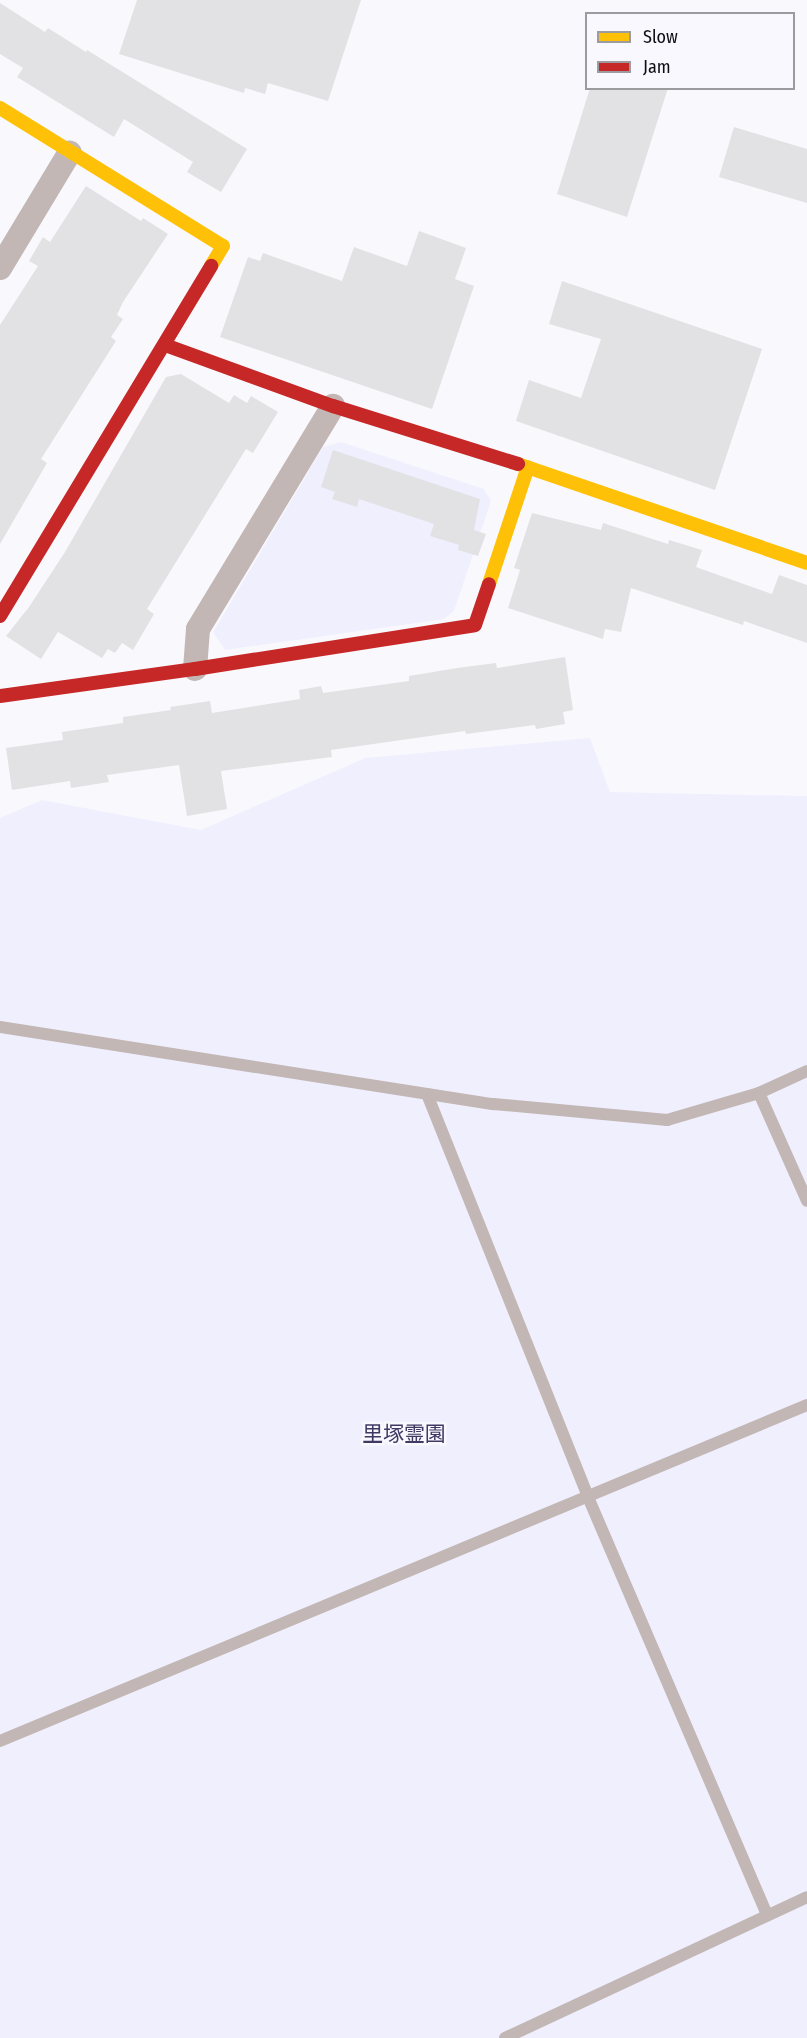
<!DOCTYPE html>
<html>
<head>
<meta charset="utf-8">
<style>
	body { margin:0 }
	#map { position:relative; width:807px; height:2038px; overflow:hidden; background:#f9f9fd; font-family:"Fira Sans Condensed","Noto Sans JP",sans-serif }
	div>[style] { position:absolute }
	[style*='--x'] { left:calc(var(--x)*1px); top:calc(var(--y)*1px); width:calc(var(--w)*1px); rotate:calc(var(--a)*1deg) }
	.green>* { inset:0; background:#f0effe }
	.building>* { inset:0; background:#e2e2e5 }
	.lane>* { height:12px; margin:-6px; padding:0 6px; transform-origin:6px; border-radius:6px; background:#c2b7b5 }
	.street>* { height:24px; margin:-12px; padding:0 12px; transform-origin:12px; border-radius:12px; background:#c2b7b5 }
	.slow>* { height:14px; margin:-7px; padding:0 7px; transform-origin:7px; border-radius:7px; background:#ffc107 }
	.jam>* { height:14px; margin:-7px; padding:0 7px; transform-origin:7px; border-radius:7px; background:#c62828 }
	span { translate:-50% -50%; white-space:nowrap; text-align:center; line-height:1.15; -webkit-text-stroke:5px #f8f8fe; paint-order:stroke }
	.park-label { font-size:21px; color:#403964 }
	.legend { position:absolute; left:585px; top:12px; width:210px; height:78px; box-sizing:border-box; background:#f8f8fe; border:2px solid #9b9ba0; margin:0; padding:8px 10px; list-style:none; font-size:18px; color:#0f0f12 }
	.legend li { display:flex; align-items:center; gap:12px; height:30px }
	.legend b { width:30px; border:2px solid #9b9ba0 }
</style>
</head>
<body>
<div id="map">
	<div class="green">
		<div style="clip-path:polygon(341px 442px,484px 489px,491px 501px,454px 611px,444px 619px,225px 650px,213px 632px,323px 447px)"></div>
		<div style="clip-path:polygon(590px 738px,610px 792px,807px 796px,807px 2038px,0 2038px,0 818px,42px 800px,201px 830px,365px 758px)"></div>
	</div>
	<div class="building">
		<div style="clip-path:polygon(137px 0,361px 0,328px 101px,268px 83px,265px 94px,245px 88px,244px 93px,119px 54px)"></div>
		<div style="clip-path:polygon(0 3px,45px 32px,48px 28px,86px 52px,87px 50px,247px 149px,221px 192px,187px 172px,193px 162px,124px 119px,114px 137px,17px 77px,23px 68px,0 54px)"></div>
		<div style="clip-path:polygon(590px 88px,668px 88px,627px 217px,557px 194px)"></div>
		<div style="clip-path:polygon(734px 127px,807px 149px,807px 203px,719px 177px)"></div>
		<div style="clip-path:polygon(86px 186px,141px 221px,143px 218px,168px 234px,123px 302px,117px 315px,123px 319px,111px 337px,116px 341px,48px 448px,41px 459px,47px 463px,0 544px,0 325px,38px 266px,29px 261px,43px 237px,50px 242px)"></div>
		<div style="clip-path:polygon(419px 231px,466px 248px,455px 279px,474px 286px,432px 409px,220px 337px,248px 257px,260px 261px,263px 253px,342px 281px,354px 247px,407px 266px)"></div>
		<div style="clip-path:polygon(562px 281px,762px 349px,715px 490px,516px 421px,529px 380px,581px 398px,601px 339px,549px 324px)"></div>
		<div style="clip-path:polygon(181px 374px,229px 403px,234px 395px,247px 403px,251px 396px,278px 412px,253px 453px,246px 449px,147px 609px,154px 614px,133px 650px,122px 643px,115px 653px,108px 649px,102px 658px,58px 632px,41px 659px,6px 636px,29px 607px,65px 552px,166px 377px)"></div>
		<div style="clip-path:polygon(333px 450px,480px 499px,474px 530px,486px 534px,478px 556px,458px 550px,459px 545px,430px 536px,434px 524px,359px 499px,357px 507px,332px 499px,335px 492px,321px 487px)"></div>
		<div style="clip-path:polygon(532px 513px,601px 530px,603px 523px,668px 544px,669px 540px,702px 550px,696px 567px,772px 594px,779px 575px,807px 585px,807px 643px,744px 621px,743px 625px,631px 588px,621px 632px,605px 629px,603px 639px,508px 608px,520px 570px,514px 568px)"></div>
		<div style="clip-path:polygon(565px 657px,573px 710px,563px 712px,565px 724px,536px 729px,535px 725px,466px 734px,465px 731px,331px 750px,332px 757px,221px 771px,227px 809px,187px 816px,179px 765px,107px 775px,109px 782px,71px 788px,70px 781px,12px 790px,6px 748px,63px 740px,62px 732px,123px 723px,123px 717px,171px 710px,170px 707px,210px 701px,212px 713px,300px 699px,299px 690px,321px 686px,323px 693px,409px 681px,409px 676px,457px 668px,496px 663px,497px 668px)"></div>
	</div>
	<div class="lane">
		<div style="--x:0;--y:1027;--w:500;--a:8.9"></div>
		<div style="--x:494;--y:1104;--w:174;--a:5.3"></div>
		<div style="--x:667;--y:1120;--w:96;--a:-16.4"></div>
		<div style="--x:759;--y:1093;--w:53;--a:-24.6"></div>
		<div style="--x:759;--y:1093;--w:118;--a:66"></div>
		<div style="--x:427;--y:1094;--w:434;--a:68.2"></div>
		<div style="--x:588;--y:1497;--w:454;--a:66.8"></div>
		<div style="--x:0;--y:1741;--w:874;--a:-22.6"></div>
		<div style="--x:505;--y:2038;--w:333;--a:-25"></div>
	</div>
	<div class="street">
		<div style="--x:0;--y:268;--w:135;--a:-58.9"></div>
		<div style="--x:195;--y:669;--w:40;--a:-85.7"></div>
		<div style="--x:198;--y:629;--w:261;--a:-58.8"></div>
	</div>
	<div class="slow">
		<div style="--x:0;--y:108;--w:262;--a:31.8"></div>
		<div style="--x:223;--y:246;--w:23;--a:121"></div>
		<div style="--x:518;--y:464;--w:305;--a:18.9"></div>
		<div style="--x:489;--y:584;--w:123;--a:-71.6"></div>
	</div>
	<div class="jam">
		<div style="--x:165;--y:345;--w:179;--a:20"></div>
		<div style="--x:333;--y:406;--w:194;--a:17.4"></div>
		<div style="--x:0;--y:616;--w:409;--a:-58.9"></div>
		<div style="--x:0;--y:696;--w:197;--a:-7.9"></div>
		<div style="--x:195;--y:669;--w:283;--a:-8.9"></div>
		<div style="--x:475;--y:625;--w:43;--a:-71.1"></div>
	</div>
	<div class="park-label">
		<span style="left:404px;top:1434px">里塚霊園</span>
	</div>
	<ul class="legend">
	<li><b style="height:8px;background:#ffc107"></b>Slow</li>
	<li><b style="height:8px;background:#c62828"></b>Jam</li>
	</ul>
</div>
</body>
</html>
